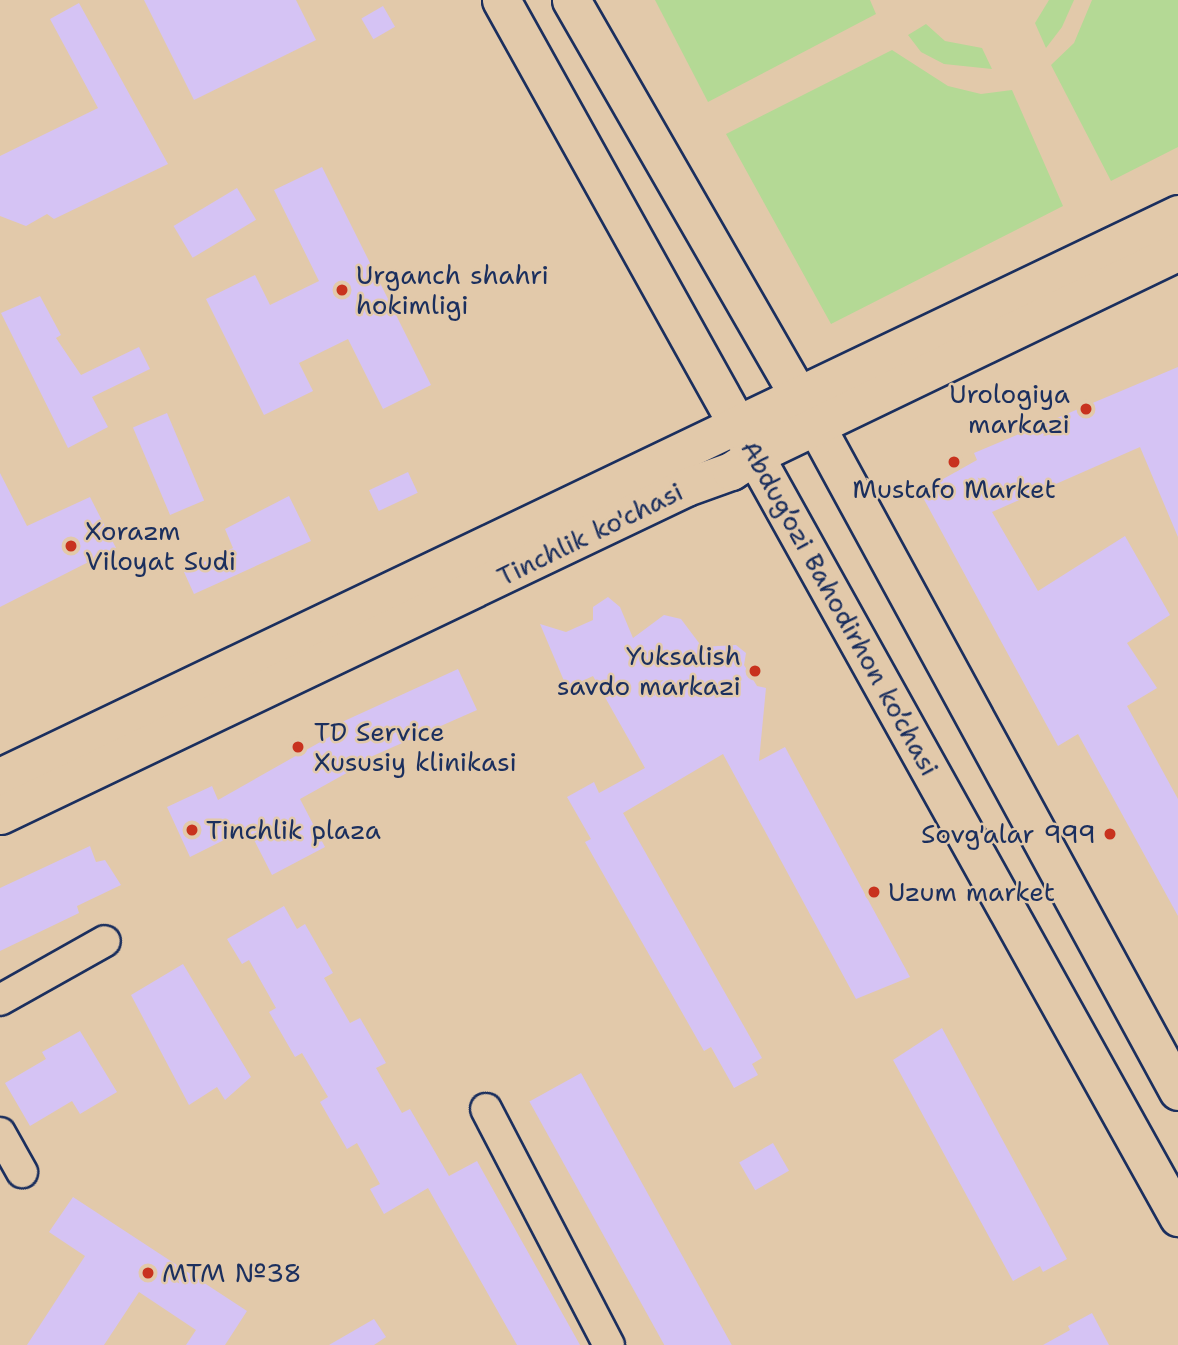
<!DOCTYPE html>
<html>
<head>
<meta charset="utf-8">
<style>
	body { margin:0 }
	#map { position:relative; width:1178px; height:1345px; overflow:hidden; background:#e2c9aa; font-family:"Shantell Sans",sans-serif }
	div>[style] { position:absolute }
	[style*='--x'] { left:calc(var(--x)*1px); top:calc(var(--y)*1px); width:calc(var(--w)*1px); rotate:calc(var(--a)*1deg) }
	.green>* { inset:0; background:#b4d995 }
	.building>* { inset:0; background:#d5c3f4; transform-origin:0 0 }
	.roads { filter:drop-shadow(2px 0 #1b2f5e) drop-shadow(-2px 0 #1b2f5e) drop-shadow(0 2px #1b2f5e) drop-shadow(0 -2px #1b2f5e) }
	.minor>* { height:30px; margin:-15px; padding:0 15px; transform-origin:15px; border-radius:15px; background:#e2c9aa }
	.major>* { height:37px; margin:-18.5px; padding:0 18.5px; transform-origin:18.5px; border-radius:18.5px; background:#e2c9aa }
	.dots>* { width:19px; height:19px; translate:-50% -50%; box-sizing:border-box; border:4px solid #e2c9aa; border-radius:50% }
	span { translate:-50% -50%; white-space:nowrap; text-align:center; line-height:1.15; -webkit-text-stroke:5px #e2c9aa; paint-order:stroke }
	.poi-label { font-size:26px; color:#1b2f5e }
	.left { translate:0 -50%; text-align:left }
	.right { translate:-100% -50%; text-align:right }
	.street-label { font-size:26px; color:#1b2f5e }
</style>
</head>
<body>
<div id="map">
	<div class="green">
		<div style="clip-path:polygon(655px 0,870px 0,876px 14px,708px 102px)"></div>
		<div style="clip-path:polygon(1049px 0,1074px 0,1062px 27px,1046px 48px,1035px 23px)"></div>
		<div style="clip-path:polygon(1092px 0,1178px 0,1178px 147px,1111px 181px,1051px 65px,1074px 43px)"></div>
		<div style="clip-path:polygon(926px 24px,945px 41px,982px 48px,992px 69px,944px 64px,921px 52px,908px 35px)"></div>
		<div style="clip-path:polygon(892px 50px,948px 86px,981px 94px,1012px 90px,1063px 206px,831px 324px,726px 134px)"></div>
	</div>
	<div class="building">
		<div style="clip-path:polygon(144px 0,296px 0,316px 40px,194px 100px)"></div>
		<div style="clip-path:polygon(79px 3px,168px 164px,54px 219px,47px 214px,26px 226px,0 216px,0 156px,98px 108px,50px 19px)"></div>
		<div style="left:383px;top:6px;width:24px;height:25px;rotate:60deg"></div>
		<div style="clip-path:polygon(322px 167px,431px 385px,383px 409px,348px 339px,299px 363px,313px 391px,264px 415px,206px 299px,255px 275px,270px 305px,319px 281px,274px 190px)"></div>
		<div style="left:237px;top:188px;width:37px;height:74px;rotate:59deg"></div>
		<div style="clip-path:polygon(40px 296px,61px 335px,56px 338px,81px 375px,139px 347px,150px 369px,92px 397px,108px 427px,68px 448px,1px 313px)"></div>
		<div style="clip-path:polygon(1178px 367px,1178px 537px,1140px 447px,992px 512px,1038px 591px,1125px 536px,1170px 615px,1127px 643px,1157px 688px,1127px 706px,1178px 799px,1178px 916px,1078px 734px,1058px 746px,920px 492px,977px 460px,974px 453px)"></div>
		<div style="left:167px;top:413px;width:95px;height:37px;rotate:67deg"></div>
		<div style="left:408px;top:472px;width:23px;height:43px;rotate:65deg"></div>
		<div style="clip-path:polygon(0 473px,27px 526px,90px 497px,116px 548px,0 607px)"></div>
		<div style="clip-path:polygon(289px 496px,311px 541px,194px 594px,184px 572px,233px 548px,225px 529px)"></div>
		<div style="clip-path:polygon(608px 597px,620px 607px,633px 638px,664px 615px,681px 619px,702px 647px,736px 645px,746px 653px,744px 665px,757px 686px,766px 688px,759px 761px,785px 747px,910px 977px,856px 999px,723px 754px,623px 813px,762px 1058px,752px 1064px,758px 1075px,734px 1088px,711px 1047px,704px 1051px,585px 842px,591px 839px,567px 797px,594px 782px,599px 793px,645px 768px,593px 676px,567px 688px,540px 624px,566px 632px,593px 620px,593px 607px)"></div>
		<div style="clip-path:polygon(458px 669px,477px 710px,350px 766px,352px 770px,300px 799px,325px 847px,272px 875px,248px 828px,190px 857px,167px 807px,212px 786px,218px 800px,345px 728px,342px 722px)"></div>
		<div style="clip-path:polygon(90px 846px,96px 862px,105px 860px,121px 885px,77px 906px,79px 913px,0 951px,0 888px)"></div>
		<div style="clip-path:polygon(284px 906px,297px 929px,305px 924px,333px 973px,324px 978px,350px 1023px,360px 1018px,386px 1063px,376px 1068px,402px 1113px,410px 1109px,449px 1176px,477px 1161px,580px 1345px,517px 1345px,428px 1188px,384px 1214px,370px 1189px,380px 1184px,357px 1143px,347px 1149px,320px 1102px,328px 1097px,302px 1053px,295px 1057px,269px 1012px,276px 1008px,249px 960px,242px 964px,227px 939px)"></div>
		<div style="clip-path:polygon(183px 964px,251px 1077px,225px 1100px,217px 1087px,189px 1105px,131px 995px)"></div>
		<div style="clip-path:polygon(942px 1028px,1067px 1259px,1043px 1272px,1040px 1266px,1013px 1281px,893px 1060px)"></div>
		<div style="clip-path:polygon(80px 1031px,117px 1092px,80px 1114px,72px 1101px,30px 1126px,5px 1083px,46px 1059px,42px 1052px)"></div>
		<div style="left:581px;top:1073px;width:312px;height:59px;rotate:61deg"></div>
		<div style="left:773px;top:1143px;width:32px;height:39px;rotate:60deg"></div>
		<div style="clip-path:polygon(73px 1197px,247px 1311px,225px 1345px,186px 1345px,196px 1330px,139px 1292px,104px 1345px,27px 1345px,85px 1256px,49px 1232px)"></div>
		<div style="clip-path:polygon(1092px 1313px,1109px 1345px,1043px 1345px,1070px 1330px,1068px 1326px)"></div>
		<div style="clip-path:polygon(374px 1319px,386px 1337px,374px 1345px,329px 1345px)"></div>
	</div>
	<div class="roads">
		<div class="minor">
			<div style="--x:0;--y:1000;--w:120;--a:-29.3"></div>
			<div style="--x:486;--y:1109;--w:266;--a:62.5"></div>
			<div style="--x:0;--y:1133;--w:45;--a:60.6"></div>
		</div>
		<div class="major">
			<div style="--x:501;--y:0;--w:1393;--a:60.91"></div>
			<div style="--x:571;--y:0;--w:491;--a:60.1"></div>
			<div style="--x:816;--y:426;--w:757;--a:61.44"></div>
			<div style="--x:0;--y:777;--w:1306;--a:-25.54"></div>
			<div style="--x:0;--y:815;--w:760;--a:-25.55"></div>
			<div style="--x:686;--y:487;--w:48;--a:-19.6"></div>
			<div style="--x:731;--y:471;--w:31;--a:-33"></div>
			<div style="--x:757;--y:454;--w:467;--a:-25.7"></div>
		</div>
	</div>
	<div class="dots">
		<div style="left:342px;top:290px;background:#c8321e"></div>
		<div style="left:1086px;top:409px;background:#c8321e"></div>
		<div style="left:954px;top:462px;background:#c8321e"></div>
		<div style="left:71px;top:546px;background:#c8321e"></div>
		<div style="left:755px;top:671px;background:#c8321e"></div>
		<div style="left:298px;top:747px;background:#c8321e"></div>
		<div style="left:192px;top:830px;background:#c8321e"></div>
		<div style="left:1110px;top:834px;background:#c8321e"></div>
		<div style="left:874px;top:892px;background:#c8321e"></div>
		<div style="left:148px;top:1273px;background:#c8321e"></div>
	</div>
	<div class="poi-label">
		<span class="left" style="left:356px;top:290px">Urganch shahri<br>hokimligi</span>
		<span class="right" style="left:1070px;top:409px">Urologiya<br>markazi</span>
		<span style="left:954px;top:489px">Mustafo Market</span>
		<span class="left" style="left:85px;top:546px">Xorazm<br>Viloyat Sudi</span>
		<span class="right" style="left:741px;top:671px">Yuksalish<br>savdo markazi</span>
		<span class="left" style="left:314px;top:747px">TD Service<br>Xususiy klinikasi</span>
		<span class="left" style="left:206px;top:830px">Tinchlik plaza</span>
		<span class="right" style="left:1096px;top:834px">Sovg'alar 999</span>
		<span class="left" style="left:888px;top:892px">Uzum market</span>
		<span class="left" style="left:162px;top:1273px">МТМ №38</span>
	</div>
	<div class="street-label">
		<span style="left:590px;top:534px;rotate:-26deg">Tinchlik ko'chasi</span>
		<span style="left:840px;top:608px;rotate:61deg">Abdug’ozi Bahodirhon ko’chasi</span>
	</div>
</div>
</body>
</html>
